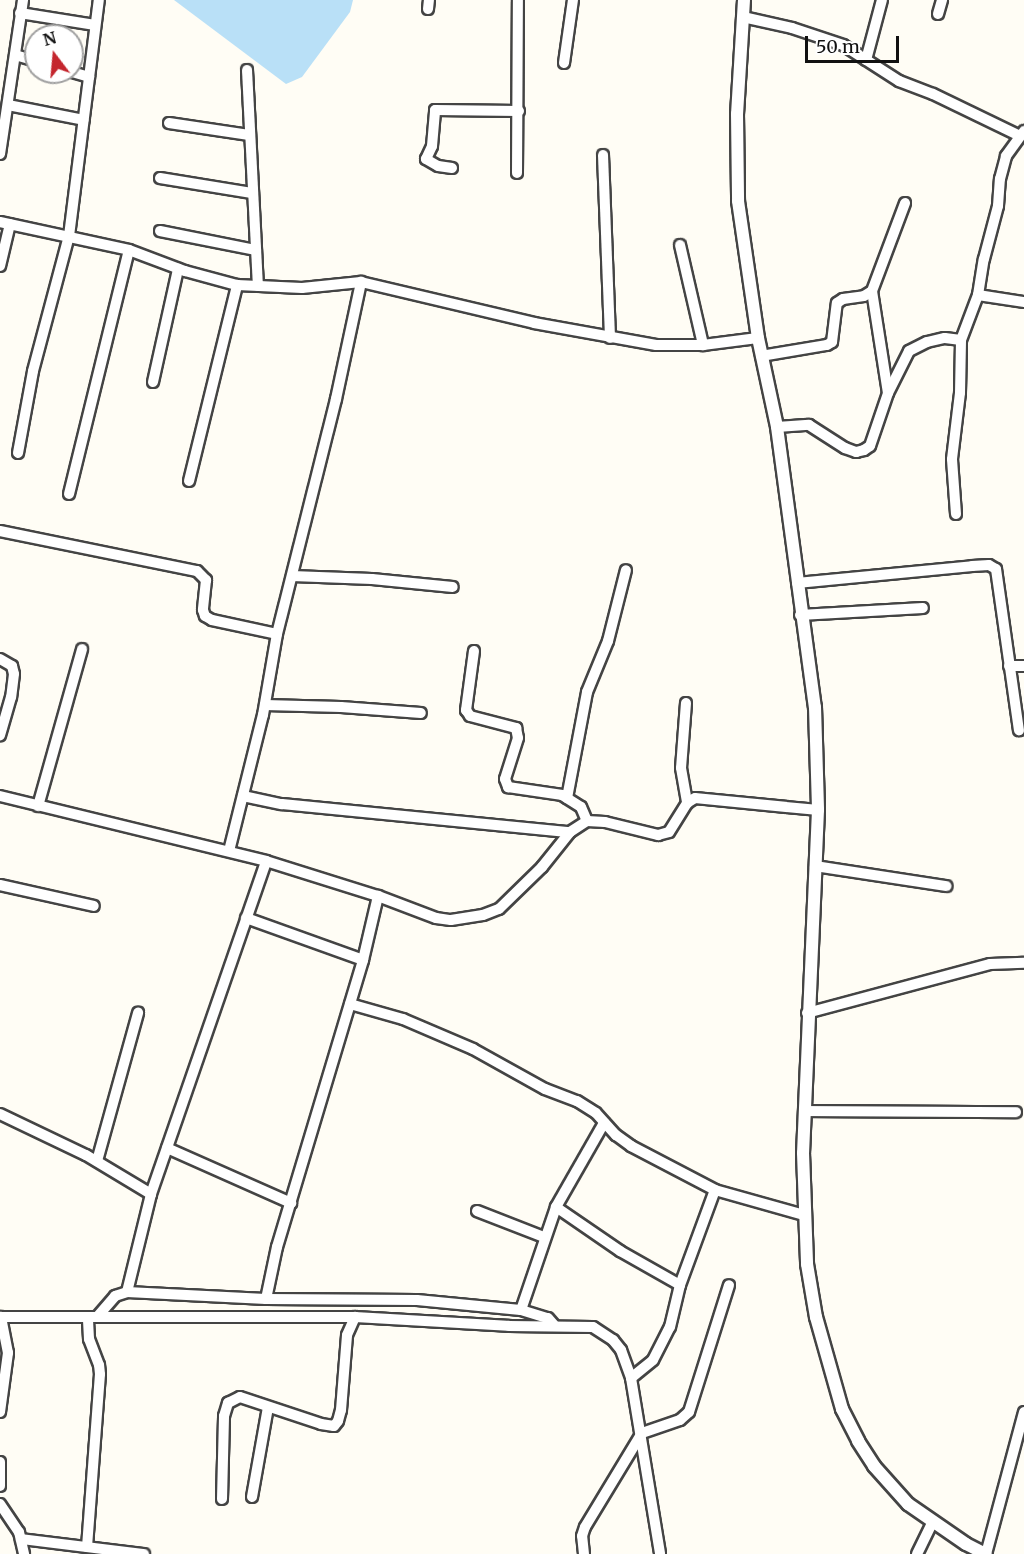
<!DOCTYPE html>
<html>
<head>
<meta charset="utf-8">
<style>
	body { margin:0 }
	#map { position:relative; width:1024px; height:1554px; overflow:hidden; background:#fffdf5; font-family:Merriweather,serif }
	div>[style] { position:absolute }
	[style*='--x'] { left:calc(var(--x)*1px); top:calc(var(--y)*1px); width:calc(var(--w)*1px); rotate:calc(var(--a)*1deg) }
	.water>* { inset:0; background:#b9e0f7 }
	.roads { filter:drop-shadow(2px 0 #444) drop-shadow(-2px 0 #444) drop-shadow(0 2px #444) drop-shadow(0 -2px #444) }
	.minor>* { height:10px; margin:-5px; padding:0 5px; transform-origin:5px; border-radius:5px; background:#fff }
	.tertiary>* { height:12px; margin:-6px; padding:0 6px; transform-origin:6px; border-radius:6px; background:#fff }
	span { translate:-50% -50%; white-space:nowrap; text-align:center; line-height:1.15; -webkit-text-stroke:6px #fff; paint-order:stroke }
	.north { position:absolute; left:24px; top:24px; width:60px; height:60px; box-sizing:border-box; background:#fff; border:2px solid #a0a0a0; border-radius:50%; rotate:344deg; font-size:16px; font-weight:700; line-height:24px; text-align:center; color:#111 }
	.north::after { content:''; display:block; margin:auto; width:21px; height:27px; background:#c4262e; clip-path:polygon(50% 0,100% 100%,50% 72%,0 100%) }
	.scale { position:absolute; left:805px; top:36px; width:94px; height:27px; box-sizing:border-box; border:3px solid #111; border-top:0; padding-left:8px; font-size:18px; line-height:21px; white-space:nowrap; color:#111; -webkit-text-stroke:4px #fff; paint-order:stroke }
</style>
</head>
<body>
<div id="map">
	<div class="water">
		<div style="clip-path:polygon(174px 0,353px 0,350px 12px,302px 77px,286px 84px)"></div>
	</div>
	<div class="roads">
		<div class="minor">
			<div style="--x:428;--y:9;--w:9;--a:-84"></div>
			<div style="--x:20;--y:13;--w:76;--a:9.1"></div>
			<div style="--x:938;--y:14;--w:15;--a:-74"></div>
			<div style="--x:743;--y:17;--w:50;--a:12.7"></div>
			<div style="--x:792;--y:28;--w:54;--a:18.4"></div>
			<div style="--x:843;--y:45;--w:67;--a:32.7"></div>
			<div style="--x:899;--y:81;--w:36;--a:21"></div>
			<div style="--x:933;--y:94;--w:94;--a:25.8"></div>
			<div style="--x:15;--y:55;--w:22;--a:16"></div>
			<div style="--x:866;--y:60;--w:62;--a:-75.1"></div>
			<div style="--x:564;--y:63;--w:64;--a:-81.9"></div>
			<div style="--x:247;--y:70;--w:216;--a:87.1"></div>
			<div style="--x:72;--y:72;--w:18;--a:16"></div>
			<div style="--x:8;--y:105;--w:77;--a:11.2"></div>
			<div style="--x:169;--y:123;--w:81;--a:8.5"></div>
			<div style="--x:0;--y:154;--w:156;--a:-81.5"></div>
			<div style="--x:603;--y:155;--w:183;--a:87.8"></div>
			<div style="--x:452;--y:168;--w:14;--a:-172"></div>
			<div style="--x:438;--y:166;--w:14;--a:-150"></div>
			<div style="--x:426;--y:159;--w:14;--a:-65"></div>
			<div style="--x:432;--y:146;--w:36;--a:-85"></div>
			<div style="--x:435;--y:110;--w:84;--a:0.7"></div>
			<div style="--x:517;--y:173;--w:173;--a:-89.7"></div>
			<div style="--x:160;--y:178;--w:93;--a:9.3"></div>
			<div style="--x:0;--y:222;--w:132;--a:12.2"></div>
			<div style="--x:129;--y:250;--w:60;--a:20.6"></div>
			<div style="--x:185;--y:271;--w:54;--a:15.1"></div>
			<div style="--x:237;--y:285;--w:65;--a:2.6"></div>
			<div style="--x:302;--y:288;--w:59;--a:-5.8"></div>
			<div style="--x:361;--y:282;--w:178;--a:13.3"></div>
			<div style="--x:534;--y:323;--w:124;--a:10.2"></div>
			<div style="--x:656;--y:345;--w:47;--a:0"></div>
			<div style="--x:703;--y:345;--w:55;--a:-7.3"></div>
			<div style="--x:160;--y:231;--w:98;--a:11.2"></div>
			<div style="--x:680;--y:245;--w:103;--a:77"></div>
			<div style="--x:0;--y:266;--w:43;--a:-76.6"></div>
			<div style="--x:872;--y:291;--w:103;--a:81.1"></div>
			<div style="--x:978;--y:295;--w:47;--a:8.7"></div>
			<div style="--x:761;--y:356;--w:67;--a:-9.5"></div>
			<div style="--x:827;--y:345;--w:6;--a:-31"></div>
			<div style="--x:832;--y:342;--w:39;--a:-83"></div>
			<div style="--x:837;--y:303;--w:7;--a:-34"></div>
			<div style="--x:843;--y:299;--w:21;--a:-8"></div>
			<div style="--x:864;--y:296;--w:9;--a:-32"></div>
			<div style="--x:872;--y:291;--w:94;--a:-69.4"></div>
			<div style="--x:153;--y:382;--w:116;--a:-77.5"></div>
			<div style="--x:777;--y:427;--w:32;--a:-4"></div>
			<div style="--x:809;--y:425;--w:43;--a:32.6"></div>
			<div style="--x:845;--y:448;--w:12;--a:20"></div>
			<div style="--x:856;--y:452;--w:8;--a:-14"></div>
			<div style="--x:864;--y:450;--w:7;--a:-34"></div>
			<div style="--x:870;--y:446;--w:56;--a:-71.2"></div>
			<div style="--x:888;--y:393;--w:47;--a:-63.4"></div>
			<div style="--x:909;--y:351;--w:20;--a:-27"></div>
			<div style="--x:927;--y:342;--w:18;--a:-13"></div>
			<div style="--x:945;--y:338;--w:16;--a:7"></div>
			<div style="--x:18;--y:453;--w:83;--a:-79.6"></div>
			<div style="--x:33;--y:371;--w:140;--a:-75.1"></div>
			<div style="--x:69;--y:236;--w:238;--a:-82.8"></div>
			<div style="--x:189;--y:481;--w:202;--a:-76.2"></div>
			<div style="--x:69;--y:494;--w:251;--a:-76.2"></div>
			<div style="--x:956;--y:514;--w:55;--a:-94.2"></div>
			<div style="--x:952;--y:459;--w:66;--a:-83.1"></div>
			<div style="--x:960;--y:393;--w:53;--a:-88.9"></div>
			<div style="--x:961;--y:340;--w:48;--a:-69.3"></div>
			<div style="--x:978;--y:295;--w:36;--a:-81"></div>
			<div style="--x:984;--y:259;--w:55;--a:-75.2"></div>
			<div style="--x:998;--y:206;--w:27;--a:-86"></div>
			<div style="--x:1000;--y:179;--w:24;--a:-75"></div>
			<div style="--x:1006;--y:156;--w:31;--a:-54"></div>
			<div style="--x:0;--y:531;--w:201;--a:11.5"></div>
			<div style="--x:197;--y:571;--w:13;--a:45"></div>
			<div style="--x:206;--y:580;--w:30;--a:96"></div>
			<div style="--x:203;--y:610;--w:6;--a:72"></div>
			<div style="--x:205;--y:616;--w:8;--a:30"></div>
			<div style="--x:212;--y:620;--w:66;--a:12.2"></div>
			<div style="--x:292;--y:576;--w:80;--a:2.1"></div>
			<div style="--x:372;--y:579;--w:81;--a:5.6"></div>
			<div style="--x:797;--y:583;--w:176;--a:-5.5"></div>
			<div style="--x:972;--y:566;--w:17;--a:-3"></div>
			<div style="--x:989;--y:565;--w:8;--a:30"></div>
			<div style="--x:996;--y:569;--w:163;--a:81.9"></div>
			<div style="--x:800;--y:615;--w:123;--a:-3.3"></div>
			<div style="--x:474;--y:651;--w:60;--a:97.7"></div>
			<div style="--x:466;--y:710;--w:7;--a:56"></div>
			<div style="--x:470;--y:716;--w:48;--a:14.6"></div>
			<div style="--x:516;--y:728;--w:10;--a:79"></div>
			<div style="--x:518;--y:738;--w:43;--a:107.6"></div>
			<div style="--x:505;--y:779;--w:9;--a:69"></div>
			<div style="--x:508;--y:787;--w:55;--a:8.4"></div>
			<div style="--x:562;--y:795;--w:22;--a:32"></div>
			<div style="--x:581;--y:807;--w:15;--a:67"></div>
			<div style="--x:0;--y:659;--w:14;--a:30"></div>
			<div style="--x:12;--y:666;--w:8;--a:76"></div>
			<div style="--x:14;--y:674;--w:23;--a:97"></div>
			<div style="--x:11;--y:697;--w:40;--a:106"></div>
			<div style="--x:1009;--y:666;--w:15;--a:0"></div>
			<div style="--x:686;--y:703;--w:65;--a:94.4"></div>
			<div style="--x:681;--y:768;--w:36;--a:80"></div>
			<div style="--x:265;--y:705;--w:76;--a:1.5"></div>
			<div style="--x:341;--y:707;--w:80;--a:4.3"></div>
			<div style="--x:0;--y:796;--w:274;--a:13.7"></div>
			<div style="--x:266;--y:861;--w:117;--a:17.4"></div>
			<div style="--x:378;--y:896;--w:62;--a:20.8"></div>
			<div style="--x:436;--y:918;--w:15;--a:8"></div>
			<div style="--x:451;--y:920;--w:32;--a:-9"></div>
			<div style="--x:483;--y:915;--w:17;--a:-21"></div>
			<div style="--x:499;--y:909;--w:60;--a:-44.3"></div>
			<div style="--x:542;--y:867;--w:45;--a:-51.3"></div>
			<div style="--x:570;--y:832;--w:20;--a:-33"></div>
			<div style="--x:587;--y:821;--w:18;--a:3"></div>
			<div style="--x:605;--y:822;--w:55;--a:13.8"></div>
			<div style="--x:658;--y:835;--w:11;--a:-15"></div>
			<div style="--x:669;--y:832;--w:34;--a:-58"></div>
			<div style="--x:687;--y:803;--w:9;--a:-32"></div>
			<div style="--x:695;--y:798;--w:124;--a:5.6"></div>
			<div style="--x:243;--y:796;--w:40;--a:12"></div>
			<div style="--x:282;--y:804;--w:289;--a:5.6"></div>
			<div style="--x:567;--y:798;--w:108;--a:-79.3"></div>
			<div style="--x:587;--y:692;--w:55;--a:-67.6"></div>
			<div style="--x:608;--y:641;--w:73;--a:-75.8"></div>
			<div style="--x:38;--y:806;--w:163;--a:-74.3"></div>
			<div style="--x:229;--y:851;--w:140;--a:-76"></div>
			<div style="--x:263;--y:715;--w:82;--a:-80.2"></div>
			<div style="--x:277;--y:634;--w:242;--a:-75.9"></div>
			<div style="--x:336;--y:399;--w:120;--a:-77.9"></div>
			<div style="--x:815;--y:866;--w:133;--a:8.7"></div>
			<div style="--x:0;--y:885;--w:96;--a:12.6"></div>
			<div style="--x:246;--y:918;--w:124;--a:19.7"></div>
			<div style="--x:350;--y:1004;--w:55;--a:15.8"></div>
			<div style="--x:403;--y:1019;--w:76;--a:23.2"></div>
			<div style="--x:473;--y:1049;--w:82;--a:29.1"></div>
			<div style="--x:545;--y:1089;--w:34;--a:21"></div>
			<div style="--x:577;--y:1101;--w:22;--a:32"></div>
			<div style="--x:596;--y:1113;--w:30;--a:48"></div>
			<div style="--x:616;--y:1135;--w:19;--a:36"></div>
			<div style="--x:631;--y:1146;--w:95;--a:27.6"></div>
			<div style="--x:715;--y:1190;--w:92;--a:15.7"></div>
			<div style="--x:807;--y:1013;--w:189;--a:-15"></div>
			<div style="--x:990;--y:964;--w:34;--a:-2"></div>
			<div style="--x:804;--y:1111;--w:212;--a:0.3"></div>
			<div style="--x:0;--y:1114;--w:95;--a:25.5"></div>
			<div style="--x:86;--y:1155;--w:76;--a:31"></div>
			<div style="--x:167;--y:1148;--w:136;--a:23.9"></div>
			<div style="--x:97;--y:1161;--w:154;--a:-74.5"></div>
			<div style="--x:556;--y:1207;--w:78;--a:34.5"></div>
			<div style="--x:620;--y:1251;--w:69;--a:29.5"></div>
			<div style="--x:477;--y:1211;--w:72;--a:21.2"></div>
			<div style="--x:127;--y:1292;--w:101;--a:-76.2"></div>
			<div style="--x:151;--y:1194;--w:352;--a:-70.9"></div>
			<div style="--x:266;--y:1299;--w:53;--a:-78.1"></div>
			<div style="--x:277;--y:1247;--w:300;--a:-73.3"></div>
			<div style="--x:363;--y:960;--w:66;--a:-76.8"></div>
			<div style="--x:521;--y:1310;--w:109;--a:-71.2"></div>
			<div style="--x:556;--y:1207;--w:97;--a:-60.3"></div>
			<div style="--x:0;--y:1317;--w:355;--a:0"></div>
			<div style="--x:355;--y:1317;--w:154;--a:3.3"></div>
			<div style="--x:509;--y:1326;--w:84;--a:0.7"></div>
			<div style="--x:593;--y:1327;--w:24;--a:33"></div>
			<div style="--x:613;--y:1340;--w:13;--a:51"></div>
			<div style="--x:621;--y:1350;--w:30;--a:70"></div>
			<div style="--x:631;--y:1378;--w:178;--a:80.6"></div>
			<div style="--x:97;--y:1317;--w:28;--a:-49"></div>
			<div style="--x:115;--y:1296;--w:13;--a:-18"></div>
			<div style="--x:127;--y:1292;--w:139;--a:2.9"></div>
			<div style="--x:266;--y:1299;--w:151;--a:0.4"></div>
			<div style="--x:417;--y:1300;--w:104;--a:5.5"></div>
			<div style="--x:521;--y:1310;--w:28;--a:17"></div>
			<div style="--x:548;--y:1318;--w:9;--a:49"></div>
			<div style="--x:631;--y:1378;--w:28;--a:-39"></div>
			<div style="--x:653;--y:1360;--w:37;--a:-63"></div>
			<div style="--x:670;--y:1327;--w:43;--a:-76.6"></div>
			<div style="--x:680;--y:1285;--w:101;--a:-69.8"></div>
			<div style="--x:0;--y:1412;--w:60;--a:-82.3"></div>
			<div style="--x:8;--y:1353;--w:37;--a:-101"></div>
			<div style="--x:0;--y:1462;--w:24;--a:90"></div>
			<div style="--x:252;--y:1497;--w:91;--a:-79.9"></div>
			<div style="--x:222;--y:1499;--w:83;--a:-88.6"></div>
			<div style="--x:224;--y:1416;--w:14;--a:-73"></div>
			<div style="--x:228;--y:1403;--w:13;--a:-27"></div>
			<div style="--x:240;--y:1397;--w:85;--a:18.4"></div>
			<div style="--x:321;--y:1424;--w:13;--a:9"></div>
			<div style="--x:334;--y:1426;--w:6;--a:-51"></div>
			<div style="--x:338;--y:1421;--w:11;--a:-75"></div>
			<div style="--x:341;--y:1410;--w:75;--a:-85.4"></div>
			<div style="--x:347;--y:1335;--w:20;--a:-66"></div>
			<div style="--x:0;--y:1504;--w:34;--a:56"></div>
			<div style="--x:19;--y:1532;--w:23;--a:77"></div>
			<div style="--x:21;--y:1539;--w:124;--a:7"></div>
			<div style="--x:87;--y:1547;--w:173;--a:-85.7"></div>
			<div style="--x:100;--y:1374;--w:9;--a:-96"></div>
			<div style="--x:99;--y:1365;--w:28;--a:-111"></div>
			<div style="--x:89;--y:1339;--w:22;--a:-93"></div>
			<div style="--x:584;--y:1554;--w:18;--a:-96"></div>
			<div style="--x:582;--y:1536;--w:9;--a:-72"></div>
			<div style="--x:585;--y:1527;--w:110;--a:-58.8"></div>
			<div style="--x:642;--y:1433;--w:40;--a:-18.9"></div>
			<div style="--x:680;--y:1420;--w:12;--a:-42"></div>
			<div style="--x:689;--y:1412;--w:133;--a:-72.5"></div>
			<div style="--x:917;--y:1554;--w:37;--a:-64"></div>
			<div style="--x:986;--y:1554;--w:147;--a:-75"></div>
		</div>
		<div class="tertiary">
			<div style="--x:744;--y:0;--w:114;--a:93.5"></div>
			<div style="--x:737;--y:114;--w:87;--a:89.3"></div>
			<div style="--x:738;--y:201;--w:138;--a:81.7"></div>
			<div style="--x:758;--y:338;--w:91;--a:77.9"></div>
			<div style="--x:777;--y:427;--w:283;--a:82.3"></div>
			<div style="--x:815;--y:707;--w:103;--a:88.3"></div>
			<div style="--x:818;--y:810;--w:343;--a:92.5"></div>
			<div style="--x:803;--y:1153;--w:111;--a:87.9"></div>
			<div style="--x:807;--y:1264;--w:54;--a:80.4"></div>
			<div style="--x:816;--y:1317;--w:96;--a:74.2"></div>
			<div style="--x:842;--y:1409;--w:36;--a:63"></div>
			<div style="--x:858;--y:1441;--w:30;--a:57"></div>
			<div style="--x:874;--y:1466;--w:51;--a:48.2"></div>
			<div style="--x:908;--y:1504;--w:70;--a:34.6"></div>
			<div style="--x:966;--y:1544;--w:22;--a:27"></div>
		</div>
	</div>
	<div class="north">N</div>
	<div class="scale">50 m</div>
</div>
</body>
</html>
